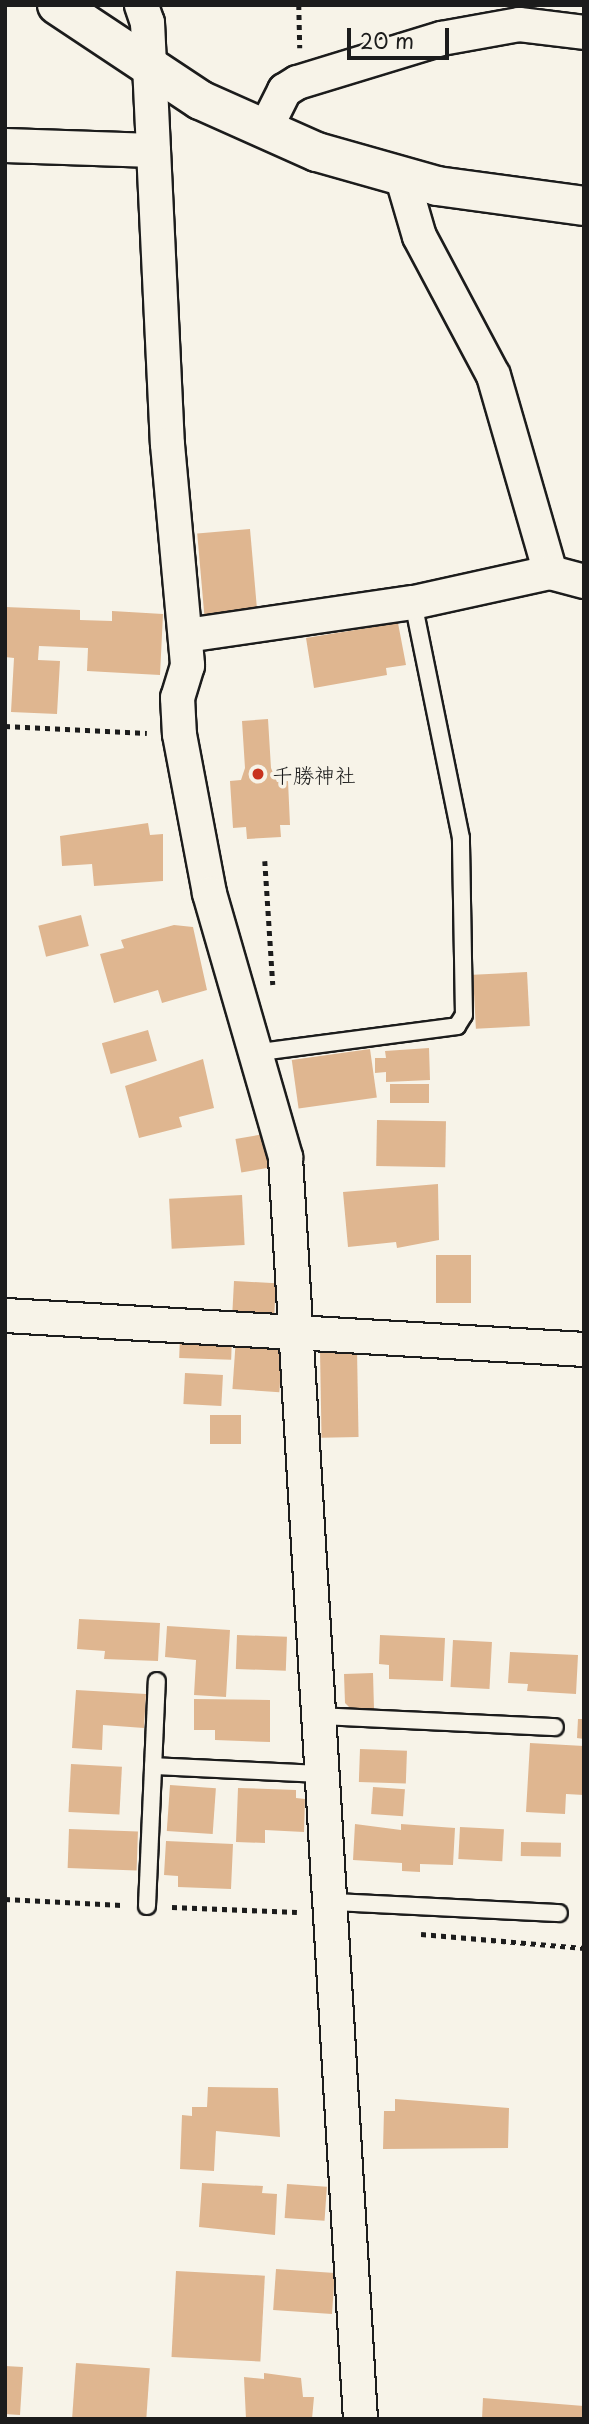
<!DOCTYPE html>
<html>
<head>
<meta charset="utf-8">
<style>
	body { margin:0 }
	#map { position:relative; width:589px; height:2424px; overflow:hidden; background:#f7f3e8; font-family:"Playpen Sans","Klee One",sans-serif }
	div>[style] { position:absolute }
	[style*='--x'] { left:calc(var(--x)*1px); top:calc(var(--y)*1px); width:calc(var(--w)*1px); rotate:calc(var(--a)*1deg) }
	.building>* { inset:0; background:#dfb690; transform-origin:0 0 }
	.path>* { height:4.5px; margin-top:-2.25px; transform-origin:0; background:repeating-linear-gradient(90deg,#1c1c1c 0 5px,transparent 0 10px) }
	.roads { filter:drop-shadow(2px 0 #1c1c1c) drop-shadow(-2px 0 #1c1c1c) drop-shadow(0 2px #1c1c1c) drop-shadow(0 -2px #1c1c1c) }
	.service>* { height:16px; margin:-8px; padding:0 8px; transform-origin:8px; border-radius:8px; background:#f7f3e8 }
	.minor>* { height:33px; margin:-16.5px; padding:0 16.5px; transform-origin:16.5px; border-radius:16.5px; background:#f7f3e8 }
	.tertiary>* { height:38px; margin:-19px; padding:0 19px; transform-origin:19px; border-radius:19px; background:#f7f3e8 }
	.dots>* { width:19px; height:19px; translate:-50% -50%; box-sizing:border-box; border:4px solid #f7f3e8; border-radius:50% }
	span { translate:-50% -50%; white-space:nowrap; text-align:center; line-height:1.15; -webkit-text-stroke:7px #f7f3e8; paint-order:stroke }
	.poi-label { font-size:21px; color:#1c1c1c }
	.left { translate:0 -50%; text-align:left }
	.frame { position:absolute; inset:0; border:7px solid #1c1c1c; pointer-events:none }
	.scale { position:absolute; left:347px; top:28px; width:102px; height:32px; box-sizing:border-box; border:4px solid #1c1c1c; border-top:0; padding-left:9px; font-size:21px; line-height:24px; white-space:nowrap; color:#1c1c1c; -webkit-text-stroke:5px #f7f3e8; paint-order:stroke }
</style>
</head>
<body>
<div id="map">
	<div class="building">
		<div style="left:250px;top:529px;width:85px;height:53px;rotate:85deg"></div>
		<div style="clip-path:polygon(5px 607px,80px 610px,80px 620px,112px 621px,112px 611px,163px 614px,160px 675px,87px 671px,88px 648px,39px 646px,38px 660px,60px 661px,57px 714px,11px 712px,14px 658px,5px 657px)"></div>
		<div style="clip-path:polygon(398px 623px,406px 665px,386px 668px,387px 675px,314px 688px,306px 638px)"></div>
		<div style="clip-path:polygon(268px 719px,271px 768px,277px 782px,288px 781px,290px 825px,280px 825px,281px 837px,247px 839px,246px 827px,233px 828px,230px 781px,241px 780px,245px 768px,242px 721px)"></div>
		<div style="clip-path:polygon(148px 823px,150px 835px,163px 834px,163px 881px,94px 886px,92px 864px,62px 866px,60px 836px)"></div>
		<div style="left:81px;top:915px;width:32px;height:44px;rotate:76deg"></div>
		<div style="clip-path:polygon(174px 925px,193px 927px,207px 990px,162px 1003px,158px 990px,114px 1003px,100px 954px,124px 948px,121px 940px)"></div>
		<div style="left:527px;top:972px;width:54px;height:54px;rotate:87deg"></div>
		<div style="left:148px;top:1030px;width:32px;height:48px;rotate:74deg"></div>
		<div style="clip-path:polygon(429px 1048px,430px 1080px,386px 1082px,386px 1072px,375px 1073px,375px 1058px,386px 1058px,385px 1051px)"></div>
		<div style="left:370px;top:1049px;width:49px;height:79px;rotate:82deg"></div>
		<div style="clip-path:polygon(203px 1059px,214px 1108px,179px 1117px,182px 1127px,139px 1138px,125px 1086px)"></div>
		<div style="left:429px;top:1084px;width:19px;height:39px;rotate:90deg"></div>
		<div style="left:377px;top:1120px;width:69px;height:46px;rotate:1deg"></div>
		<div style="left:264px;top:1134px;width:34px;height:29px;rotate:80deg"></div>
		<div style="clip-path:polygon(438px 1184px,439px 1240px,397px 1248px,396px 1242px,348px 1247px,343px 1192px)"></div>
		<div style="left:242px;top:1195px;width:50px;height:73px;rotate:87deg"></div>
		<div style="left:471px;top:1255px;width:48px;height:35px;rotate:90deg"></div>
		<div style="left:234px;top:1281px;width:42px;height:30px;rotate:3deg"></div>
		<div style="left:180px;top:1335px;width:52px;height:23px;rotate:2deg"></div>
		<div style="left:236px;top:1338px;width:47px;height:51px;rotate:4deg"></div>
		<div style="left:357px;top:1349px;width:88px;height:37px;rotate:89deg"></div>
		<div style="left:185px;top:1373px;width:38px;height:31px;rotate:3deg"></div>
		<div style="left:210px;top:1415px;width:31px;height:29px"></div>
		<div style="clip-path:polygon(79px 1619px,160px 1623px,158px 1661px,104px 1659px,105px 1651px,77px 1649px)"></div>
		<div style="clip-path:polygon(167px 1626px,230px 1630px,226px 1697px,194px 1695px,196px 1660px,165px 1657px)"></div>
		<div style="left:237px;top:1635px;width:50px;height:34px;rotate:2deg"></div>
		<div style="clip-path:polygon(380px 1635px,445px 1638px,443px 1681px,389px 1679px,389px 1665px,379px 1664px)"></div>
		<div style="left:453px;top:1640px;width:39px;height:47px;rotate:3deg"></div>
		<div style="clip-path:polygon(510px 1652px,578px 1655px,576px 1694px,527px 1691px,528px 1684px,508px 1683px)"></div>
		<div style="clip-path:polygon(373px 1673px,374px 1709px,352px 1710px,345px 1703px,344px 1674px)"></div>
		<div style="clip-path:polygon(76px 1690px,146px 1694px,144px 1728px,103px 1725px,102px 1750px,72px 1748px)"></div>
		<div style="clip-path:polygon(194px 1699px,270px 1700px,270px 1742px,215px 1740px,215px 1730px,194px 1730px)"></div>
		<div style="clip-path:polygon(578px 1719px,584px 1719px,584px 1739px,577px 1738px)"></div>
		<div style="clip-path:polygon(530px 1743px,584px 1746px,584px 1795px,566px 1794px,565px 1814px,526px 1812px)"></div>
		<div style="left:360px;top:1749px;width:47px;height:33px;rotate:2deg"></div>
		<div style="left:71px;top:1764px;width:51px;height:48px;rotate:3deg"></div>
		<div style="left:170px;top:1785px;width:46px;height:46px;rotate:4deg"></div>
		<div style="left:373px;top:1787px;width:32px;height:27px;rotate:4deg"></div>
		<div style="clip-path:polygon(238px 1788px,296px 1790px,296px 1798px,305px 1799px,304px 1832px,265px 1830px,265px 1843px,236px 1842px)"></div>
		<div style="clip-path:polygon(355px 1824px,401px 1830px,401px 1824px,455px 1828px,453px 1865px,420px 1864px,420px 1872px,402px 1871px,402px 1863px,353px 1860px)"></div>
		<div style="left:460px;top:1827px;width:44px;height:32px;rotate:3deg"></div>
		<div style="left:69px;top:1829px;width:69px;height:39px;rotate:2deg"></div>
		<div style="clip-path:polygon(166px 1841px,233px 1844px,231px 1889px,178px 1887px,178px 1876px,164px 1875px)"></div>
		<div style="left:521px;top:1842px;width:40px;height:14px;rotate:1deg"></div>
		<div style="clip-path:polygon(208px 2087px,278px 2088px,280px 2137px,216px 2131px,214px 2171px,180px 2169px,182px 2115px,192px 2116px,192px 2107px,207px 2107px)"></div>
		<div style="clip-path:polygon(395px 2099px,509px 2108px,508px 2148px,383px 2149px,384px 2111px,395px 2111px)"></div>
		<div style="clip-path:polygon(202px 2183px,263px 2186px,262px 2193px,277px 2194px,275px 2235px,199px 2227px)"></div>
		<div style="left:287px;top:2184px;width:40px;height:34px;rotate:4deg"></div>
		<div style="left:276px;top:2269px;width:59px;height:41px;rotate:4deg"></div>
		<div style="left:176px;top:2271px;width:89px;height:86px;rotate:3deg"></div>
		<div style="left:76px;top:2363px;width:74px;height:56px;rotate:4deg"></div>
		<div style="clip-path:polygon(5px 2366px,23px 2367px,20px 2415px,5px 2414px)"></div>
		<div style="clip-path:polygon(264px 2373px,301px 2378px,303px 2397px,314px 2397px,312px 2419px,246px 2419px,244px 2377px,264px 2379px)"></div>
		<div style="clip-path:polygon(483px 2398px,584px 2406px,584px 2419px,482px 2419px)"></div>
	</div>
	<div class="path">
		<div style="--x:299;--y:5;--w:43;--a:88.7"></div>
		<div style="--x:5;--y:726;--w:142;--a:2.8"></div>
		<div style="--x:265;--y:861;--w:124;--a:86.3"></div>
		<div style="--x:5;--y:1899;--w:117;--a:2.9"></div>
		<div style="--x:172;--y:1907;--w:125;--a:2.3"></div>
		<div style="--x:421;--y:1934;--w:164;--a:4.9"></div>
	</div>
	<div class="roads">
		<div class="service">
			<div style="--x:253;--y:1053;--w:206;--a:-7.5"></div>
			<div style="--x:457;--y:1026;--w:13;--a:-58"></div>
			<div style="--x:464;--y:1015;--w:177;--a:-91"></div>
			<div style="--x:461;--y:838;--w:241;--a:-101.5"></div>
			<div style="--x:319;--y:1716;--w:236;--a:2.7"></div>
			<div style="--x:153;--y:1766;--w:170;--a:2.7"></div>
			<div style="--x:332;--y:1902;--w:227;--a:2.8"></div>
			<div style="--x:147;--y:1906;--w:225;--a:-87.5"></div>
		</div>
		<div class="minor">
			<div style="--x:141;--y:5;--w:18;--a:71"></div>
			<div style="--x:147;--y:22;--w:422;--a:87.3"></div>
			<div style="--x:167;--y:444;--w:222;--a:84.8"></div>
			<div style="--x:187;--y:665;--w:34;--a:107"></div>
			<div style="--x:177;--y:697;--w:37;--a:87"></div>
			<div style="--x:179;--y:734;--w:162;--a:79.3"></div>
			<div style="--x:209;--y:893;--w:275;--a:73.9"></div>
			<div style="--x:285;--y:1157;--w:1264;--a:86.6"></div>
			<div style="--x:264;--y:130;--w:45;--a:-63.4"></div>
			<div style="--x:284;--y:90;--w:15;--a:-32"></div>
			<div style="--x:297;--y:82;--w:151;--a:-17"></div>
			<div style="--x:441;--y:38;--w:79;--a:-10.2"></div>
			<div style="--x:519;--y:24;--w:65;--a:7"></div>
			<div style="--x:5;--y:145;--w:148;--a:1.9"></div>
			<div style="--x:402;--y:178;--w:60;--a:73.7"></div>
			<div style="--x:419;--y:236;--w:157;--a:62"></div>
			<div style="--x:493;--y:375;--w:205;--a:73.9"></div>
			<div style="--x:186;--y:635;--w:229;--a:-8.3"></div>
			<div style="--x:413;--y:602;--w:140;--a:-12.4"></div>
			<div style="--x:550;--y:572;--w:35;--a:15"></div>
			<div style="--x:5;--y:1315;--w:580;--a:3.36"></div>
		</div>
		<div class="tertiary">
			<div style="--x:57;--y:5;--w:172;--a:33.6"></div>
			<div style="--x:200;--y:100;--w:128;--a:24"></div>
			<div style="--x:317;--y:152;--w:125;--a:15.8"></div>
			<div style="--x:437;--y:186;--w:148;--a:7.7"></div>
		</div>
	</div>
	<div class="dots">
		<div style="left:258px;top:774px;background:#c8321e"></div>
	</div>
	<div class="poi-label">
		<span class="left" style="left:272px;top:774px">千勝神社</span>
	</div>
	<div class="frame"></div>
	<div class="scale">20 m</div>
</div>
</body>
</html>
